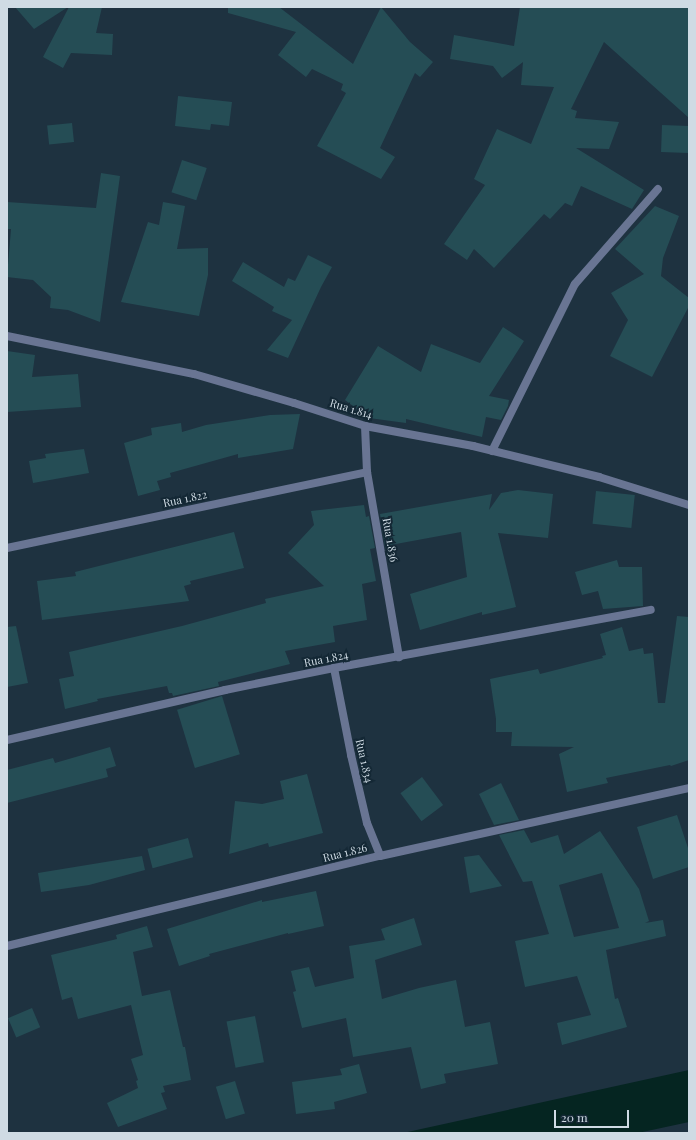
<!DOCTYPE html>
<html>
<head>
<meta charset="utf-8">
<style>
	body { margin:0 }
	#map { position:relative; width:696px; height:1140px; overflow:hidden; background:#1e3240; font-family:"Playfair Display",serif }
	div>[style] { position:absolute }
	[style*='--x'] { left:calc(var(--x)*1px); top:calc(var(--y)*1px); width:calc(var(--w)*1px); rotate:calc(var(--a)*1deg) }
	.water>* { inset:0; background:#052521 }
	.building>* { inset:0; background:#254d55; transform-origin:0 0 }
	.lane>* { height:8px; margin:-4px; padding:0 4px; transform-origin:4px; border-radius:4px; background:#697593 }
	.street>* { height:8px; margin:-4px; padding:0 4px; transform-origin:4px; border-radius:4px; background:#697593 }
	span { translate:-50% -50%; white-space:nowrap; text-align:center; line-height:1.15; -webkit-text-stroke:4px #142835; paint-order:stroke }
	.street-label { font-size:11px; color:#cfdbe4 }
	.frame { position:absolute; inset:0; border:8px solid #cfdbe4; pointer-events:none }
	.scale { position:absolute; left:554px; top:1110px; width:75px; height:18px; box-sizing:border-box; border:2px solid #cfdbe4; border-top:0; padding-left:5px; font-size:12px; line-height:14px; white-space:nowrap; color:#cfdbe4; -webkit-text-stroke:3px #142835; paint-order:stroke }
</style>
</head>
<body>
<div id="map">
	<div class="water">
		<div style="clip-path:polygon(689px 1070px,689px 1122px,638px 1133px,403px 1133px)"></div>
	</div>
	<div class="building">
		<div style="clip-path:polygon(15px 7px,68px 7px,34px 29px)"></div>
		<div style="clip-path:polygon(69px 7px,102px 7px,96px 33px,113px 34px,112px 55px,71px 53px,63px 68px,43px 57px)"></div>
		<div style="clip-path:polygon(228px 7px,279px 7px,353px 64px,381px 7px,410px 42px,433px 62px,420px 77px,415px 73px,380px 148px,395px 157px,381px 179px,317px 146px,346px 93px,341px 90px,343px 84px,312px 69px,306px 77px,278px 55px,296px 32px,228px 13px)"></div>
		<div style="clip-path:polygon(520px 7px,689px 7px,689px 118px,604px 42px,571px 109px,577px 111px,575px 118px,619px 122px,609px 149px,576px 148px,644px 190px,632px 209px,581px 186px,572px 206px,565px 203px,550px 219px,544px 214px,494px 268px,474px 249px,467px 260px,444px 244px,485px 185px,474px 179px,497px 129px,531px 144px,554px 87px,521px 85px,523px 62px,502px 78px,493px 66px,450px 59px,454px 35px,514px 46px)"></div>
		<div style="clip-path:polygon(178px 96px,232px 102px,229px 126px,211px 124px,210px 130px,175px 126px)"></div>
		<div style="left:72px;top:123px;width:19px;height:25px;rotate:84deg"></div>
		<div style="left:662px;top:125px;width:27px;height:27px;rotate:2deg"></div>
		<div style="left:182px;top:160px;width:26px;height:34px;rotate:18deg"></div>
		<div style="clip-path:polygon(101px 173px,120px 176px,100px 322px,68px 310px,50px 308px,51px 297px,33px 280px,7px 277px,11px 229px,7px 229px,7px 202px,96px 208px)"></div>
		<div style="clip-path:polygon(163px 202px,185px 206px,177px 249px,208px 248px,208px 275px,199px 316px,121px 302px,148px 222px,159px 225px)"></div>
		<div style="clip-path:polygon(655px 206px,679px 216px,663px 258px,661px 276px,689px 298px,689px 306px,652px 377px,610px 356px,628px 320px,611px 293px,644px 274px,615px 249px)"></div>
		<div style="clip-path:polygon(308px 255px,332px 267px,321px 287px,288px 358px,267px 350px,292px 320px,272px 311px,274px 307px,232px 281px,243px 262px,284px 287px,288px 278px,295px 281px)"></div>
		<div style="clip-path:polygon(503px 327px,524px 341px,489px 396px,509px 400px,508px 406px,501px 420px,486px 417px,482px 437px,406px 419px,406px 423px,369px 418px,345px 400px,378px 346px,421px 372px,431px 344px,480px 363px)"></div>
		<div style="clip-path:polygon(7px 351px,35px 355px,32px 377px,78px 374px,81px 407px,7px 412px)"></div>
		<div style="clip-path:polygon(300px 414px,293px 449px,238px 458px,238px 454px,170px 473px,171px 477px,157px 481px,160px 490px,138px 496px,124px 443px,152px 435px,151px 428px,181px 423px,182px 432px,206px 425px,270px 415px)"></div>
		<div style="clip-path:polygon(84px 449px,89px 473px,33px 483px,29px 461px,46px 458px,45px 454px)"></div>
		<div style="clip-path:polygon(518px 490px,553px 494px,548px 538px,498px 533px,516px 607px,482px 615px,482px 612px,420px 630px,410px 594px,467px 577px,461px 532px,385px 546px,380px 514px,492px 494px,489px 510px,501px 493px)"></div>
		<div style="left:596px;top:491px;width:39px;height:33px;rotate:6deg"></div>
		<div style="clip-path:polygon(364px 505px,366px 517px,369px 516px,375px 548px,370px 549px,376px 581px,362px 584px,367px 620px,333px 626px,335px 642px,285px 651px,290px 664px,218px 682px,219px 686px,173px 696px,172px 693px,169px 693px,167px 686px,97px 699px,98px 701px,65px 709px,59px 679px,74px 676px,69px 652px,182px 626px,266px 603px,265px 599px,324px 586px,288px 553px,314px 525px,311px 511px)"></div>
		<div style="clip-path:polygon(234px 532px,244px 568px,190px 581px,191px 584px,184px 586px,189px 601px,42px 620px,37px 581px,76px 576px,75px 572px)"></div>
		<div style="clip-path:polygon(617px 560px,619px 567px,642px 567px,643px 606px,603px 609px,598px 591px,582px 595px,575px 572px)"></div>
		<div style="clip-path:polygon(677px 616px,689px 617px,689px 760px,671px 766px,670px 765px,606px 778px,608px 783px,567px 792px,559px 754px,574px 747px,511px 746px,512px 732px,496px 732px,496px 719px,490px 679px,538px 669px,540px 674px,603px 658px,602px 656px,606px 655px,600px 634px,622px 627px,629px 651px,643px 648px,644px 654px,653px 653px,658px 703px,665px 703px)"></div>
		<div style="clip-path:polygon(16px 626px,28px 683px,7px 687px,7px 627px)"></div>
		<div style="left:222px;top:696px;width:61px;height:47px;rotate:73deg"></div>
		<div style="clip-path:polygon(110px 747px,116px 766px,106px 769px,108px 777px,7px 803px,7px 770px,53px 758px,55px 763px)"></div>
		<div style="clip-path:polygon(307px 774px,323px 833px,269px 847px,268px 843px,229px 854px,235px 801px,262px 804px,284px 799px,280px 781px)"></div>
		<div style="left:422px;top:777px;width:35px;height:27px;rotate:53deg"></div>
		<div style="clip-path:polygon(501px 783px,519px 820px,494px 825px,479px 794px)"></div>
		<div style="clip-path:polygon(677px 815px,689px 851px,689px 867px,653px 879px,637px 827px)"></div>
		<div style="clip-path:polygon(evenodd,524px 830px,531px 843px,558px 835px,564px 854px,600px 831px,639px 889px,649px 921px,645px 923px,663px 920px,666px 936px,606px 950px,615px 999px,618px 998px,627px 1027px,562px 1045px,557px 1023px,591px 1015px,577px 976px,525px 987px,515px 941px,549px 934px,532px 881px,523px 882px,499px 835px,524px 830px,602px 873px,619px 928px,574px 937px,559px 885px,602px 873px)"></div>
		<div style="left:188px;top:838px;width:20px;height:42px;rotate:75deg"></div>
		<div style="clip-path:polygon(479px 855px,502px 886px,470px 893px,464px 857px)"></div>
		<div style="clip-path:polygon(142px 856px,145px 870px,89px 885px,41px 892px,38px 873px)"></div>
		<div style="clip-path:polygon(316px 891px,324px 926px,288px 934px,288px 933px,209px 954px,210px 956px,179px 966px,167px 929px,262px 900px,262px 902px)"></div>
		<div style="clip-path:polygon(414px 918px,422px 945px,375px 960px,382px 999px,419px 988px,456px 980px,465px 1027px,490px 1022px,498px 1064px,444px 1074px,446px 1083px,421px 1089px,411px 1047px,353px 1057px,346px 1018px,302px 1028px,293px 992px,296px 991px,291px 971px,309px 967px,315px 987px,354px 978px,349px 946px,385px 940px,381px 929px)"></div>
		<div style="clip-path:polygon(147px 926px,153px 947px,133px 952px,142px 996px,170px 990px,183px 1047px,185px 1047px,191px 1080px,163px 1086px,165px 1092px,161px 1093px,167px 1109px,118px 1127px,107px 1103px,138px 1088px,136px 1081px,138px 1080px,131px 1059px,143px 1055px,131px 1005px,78px 1019px,72px 997px,62px 1000px,51px 955px,117px 939px,116px 935px)"></div>
		<div style="left:32px;top:1008px;width:21px;height:26px;rotate:67deg"></div>
		<div style="left:255px;top:1016px;width:47px;height:29px;rotate:79deg"></div>
		<div style="clip-path:polygon(359px 1064px,367px 1093px,334px 1102px,335px 1109px,296px 1114px,292px 1082px,342px 1075px,340px 1069px)"></div>
		<div style="left:235px;top:1081px;width:34px;height:20px;rotate:73deg"></div>
	</div>
	<div class="lane">
		<div style="--x:492;--y:451;--w:186;--a:-63.6"></div>
		<div style="--x:575;--y:284;--w:126;--a:-48.9"></div>
	</div>
	<div class="street">
		<div style="--x:7;--y:336;--w:191;--a:11.5"></div>
		<div style="--x:194;--y:374;--w:104;--a:16.2"></div>
		<div style="--x:294;--y:403;--w:75;--a:17.9"></div>
		<div style="--x:365;--y:426;--w:110;--a:10.5"></div>
		<div style="--x:473;--y:446;--w:130;--a:13.8"></div>
		<div style="--x:599;--y:477;--w:94;--a:17.3"></div>
		<div style="--x:365;--y:426;--w:46;--a:87.5"></div>
		<div style="--x:367;--y:472;--w:188;--a:80.2"></div>
		<div style="--x:7;--y:548;--w:368;--a:-11.9"></div>
		<div style="--x:334;--y:668;--w:89;--a:78.9"></div>
		<div style="--x:351;--y:755;--w:70;--a:76.8"></div>
		<div style="--x:367;--y:823;--w:35;--a:68"></div>
		<div style="--x:7;--y:740;--w:224;--a:-12.9"></div>
		<div style="--x:225;--y:690;--w:111;--a:-11.4"></div>
		<div style="--x:334;--y:668;--w:322;--a:-10.4"></div>
		<div style="--x:7;--y:946;--w:384;--a:-13.6"></div>
		<div style="--x:380;--y:856;--w:316;--a:-12.4"></div>
	</div>
	<div class="street-label">
		<span style="left:351px;top:409px;rotate:17deg">Rua 1.814</span>
		<span style="left:185px;top:499px;rotate:-12deg">Rua 1.822</span>
		<span style="left:390px;top:540px;rotate:80deg">Rua 1.836</span>
		<span style="left:326px;top:659px;rotate:-11deg">Rua 1.824</span>
		<span style="left:364px;top:761px;rotate:77deg">Rua 1.834</span>
		<span style="left:345px;top:853px;rotate:-14deg">Rua 1.826</span>
	</div>
	<div class="frame"></div>
	<div class="scale">20 m</div>
</div>
</body>
</html>
